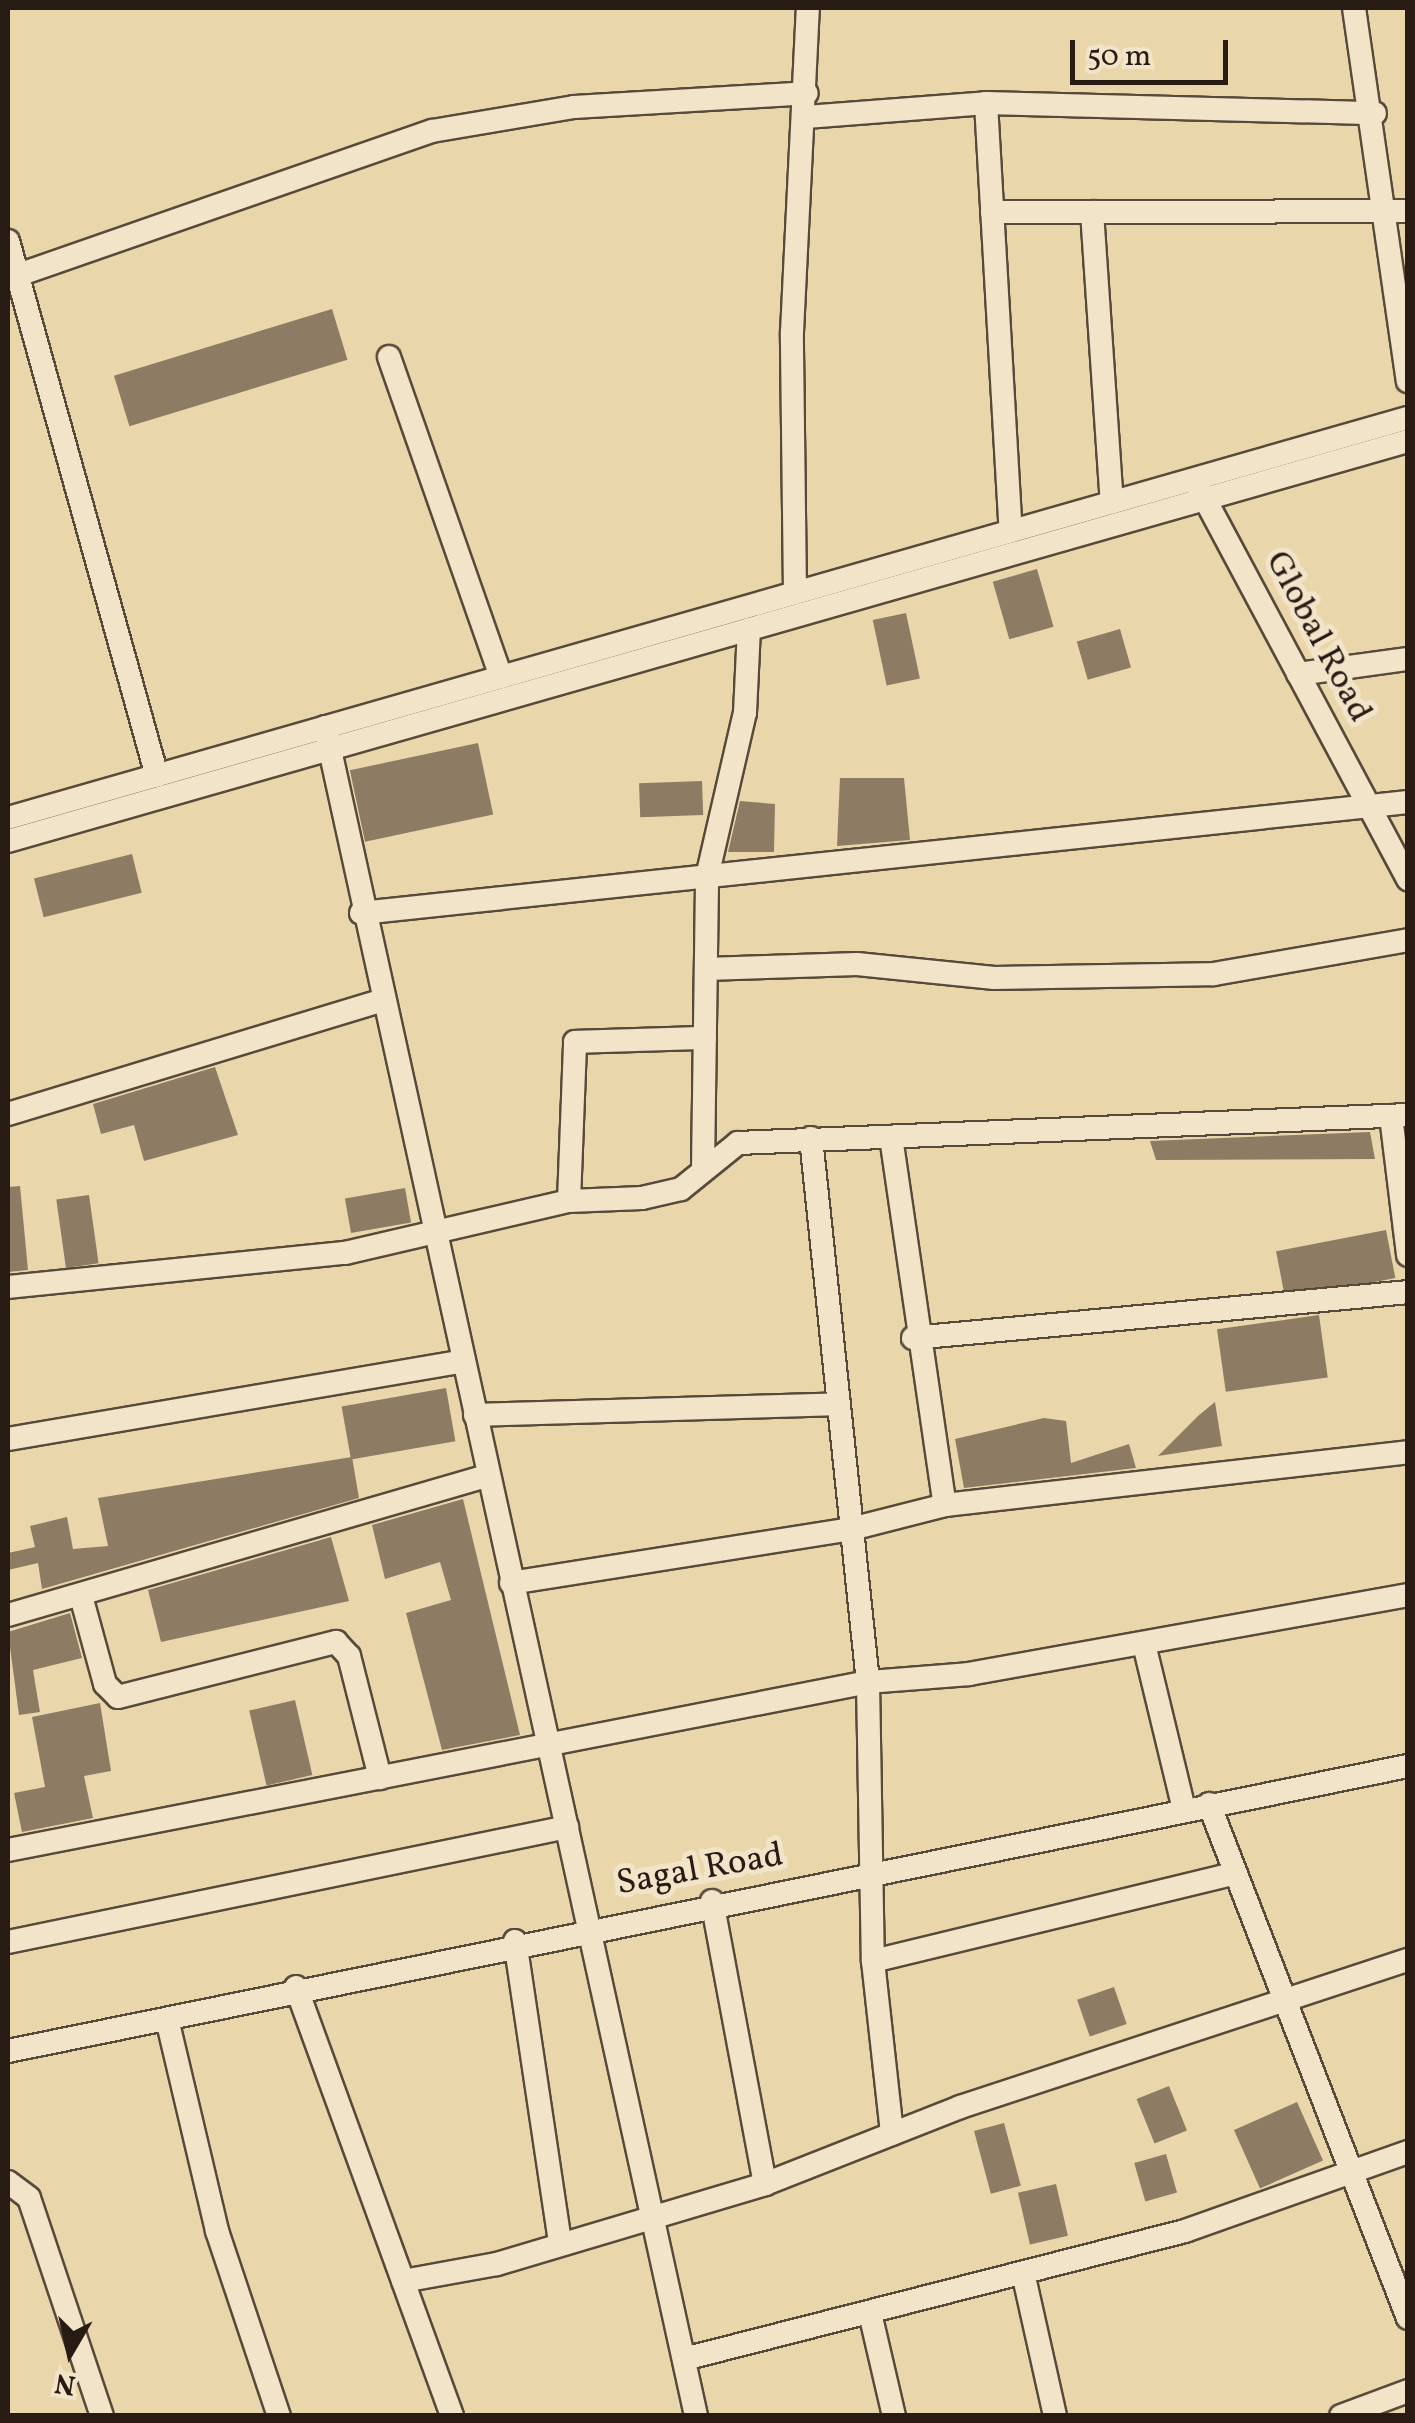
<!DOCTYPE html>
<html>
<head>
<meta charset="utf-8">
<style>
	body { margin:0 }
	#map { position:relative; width:1415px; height:2423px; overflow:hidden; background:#ead6ab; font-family:Vollkorn,serif }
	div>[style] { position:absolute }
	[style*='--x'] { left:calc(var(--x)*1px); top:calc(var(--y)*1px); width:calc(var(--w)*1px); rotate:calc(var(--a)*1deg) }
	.building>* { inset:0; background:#8d7c63; transform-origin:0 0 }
	.roads { filter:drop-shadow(2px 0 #584a3a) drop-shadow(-2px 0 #584a3a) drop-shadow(0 2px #584a3a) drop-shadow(0 -2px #584a3a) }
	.minor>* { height:22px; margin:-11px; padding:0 11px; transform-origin:11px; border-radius:11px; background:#f1e4c8 }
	span { translate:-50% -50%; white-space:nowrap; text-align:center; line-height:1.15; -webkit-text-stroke:10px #f1e4c8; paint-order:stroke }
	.street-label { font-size:35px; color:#281b14 }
	.frame { position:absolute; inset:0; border:10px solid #281b14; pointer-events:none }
	.north { position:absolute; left:20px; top:2303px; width:100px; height:100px; -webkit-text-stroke:8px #f1e4c8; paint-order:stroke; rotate:189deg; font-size:28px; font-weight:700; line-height:40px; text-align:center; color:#281b14 }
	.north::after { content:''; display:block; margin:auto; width:35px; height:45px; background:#281b14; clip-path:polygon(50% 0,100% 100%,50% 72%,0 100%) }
	.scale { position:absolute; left:1070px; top:40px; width:158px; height:45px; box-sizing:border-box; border:5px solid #281b14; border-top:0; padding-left:12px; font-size:30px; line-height:35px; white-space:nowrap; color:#281b14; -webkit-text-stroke:8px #f1e4c8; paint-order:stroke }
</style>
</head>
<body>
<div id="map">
	<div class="building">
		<div style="left:332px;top:309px;width:53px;height:228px;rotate:73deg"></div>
		<div style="left:1037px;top:569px;width:60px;height:46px;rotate:74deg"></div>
		<div style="left:906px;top:613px;width:67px;height:34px;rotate:78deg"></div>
		<div style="left:1120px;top:629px;width:40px;height:45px;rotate:74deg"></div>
		<div style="left:478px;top:743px;width:73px;height:131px;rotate:78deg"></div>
		<div style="clip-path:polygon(840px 778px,904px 778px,910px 840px,837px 846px)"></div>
		<div style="left:702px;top:781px;width:34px;height:63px;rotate:88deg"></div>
		<div style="clip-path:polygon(740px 801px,775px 804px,774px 852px,728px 852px)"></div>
		<div style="left:132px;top:854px;width:40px;height:101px;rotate:76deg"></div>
		<div style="clip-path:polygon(215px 1067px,238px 1135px,144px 1161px,134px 1125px,101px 1134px,93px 1104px)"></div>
		<div style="clip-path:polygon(1370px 1132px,1375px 1159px,1156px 1160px,1150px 1141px)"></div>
		<div style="clip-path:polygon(20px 1186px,28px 1270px,8px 1272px,8px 1187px)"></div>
		<div style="left:405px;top:1188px;width:35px;height:61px;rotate:80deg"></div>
		<div style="left:89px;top:1195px;width:69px;height:33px;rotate:82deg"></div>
		<div style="left:1386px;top:1230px;width:49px;height:112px;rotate:79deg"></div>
		<div style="left:1319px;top:1315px;width:63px;height:103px;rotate:82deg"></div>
		<div style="left:446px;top:1388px;width:54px;height:106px;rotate:80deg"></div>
		<div style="clip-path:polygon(1215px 1402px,1222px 1446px,1158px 1456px,1198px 1416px)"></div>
		<div style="clip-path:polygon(1044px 1418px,1066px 1421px,1071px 1463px,1129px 1444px,1136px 1468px,964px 1488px,955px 1439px)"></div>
		<div style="clip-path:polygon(352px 1457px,359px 1498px,42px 1589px,38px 1563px,8px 1570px,8px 1553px,35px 1547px,30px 1526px,67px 1517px,73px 1549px,108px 1546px,98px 1498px)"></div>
		<div style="clip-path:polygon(463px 1499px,520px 1735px,442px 1750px,406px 1613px,451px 1600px,440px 1562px,385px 1579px,372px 1525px)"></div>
		<div style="clip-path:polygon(331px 1537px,349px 1601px,161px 1642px,148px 1590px)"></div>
		<div style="clip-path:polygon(70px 1613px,82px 1658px,33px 1670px,40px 1712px,19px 1715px,8px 1632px)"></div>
		<div style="left:295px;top:1700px;width:77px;height:47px;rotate:77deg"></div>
		<div style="clip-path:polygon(100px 1703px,111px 1771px,84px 1776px,93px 1818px,22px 1832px,14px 1793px,45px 1787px,32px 1717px)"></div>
		<div style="left:1114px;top:1987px;width:39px;height:39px;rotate:71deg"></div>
		<div style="left:1169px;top:2086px;width:48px;height:35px;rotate:68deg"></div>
		<div style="left:1297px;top:2102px;width:64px;height:69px;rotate:66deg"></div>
		<div style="left:1004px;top:2123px;width:65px;height:31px;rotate:75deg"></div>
		<div style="left:1166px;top:2154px;width:40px;height:33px;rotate:74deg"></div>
		<div style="left:1056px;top:2184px;width:53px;height:39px;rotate:77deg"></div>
	</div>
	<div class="roads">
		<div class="minor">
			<div style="--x:1354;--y:8;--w:377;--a:81.8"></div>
			<div style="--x:986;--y:103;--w:429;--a:86.7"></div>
			<div style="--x:806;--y:117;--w:181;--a:-4.4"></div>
			<div style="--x:986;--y:103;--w:389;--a:1.5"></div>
			<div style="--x:992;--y:212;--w:416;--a:-0.1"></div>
			<div style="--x:1092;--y:212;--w:291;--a:86.1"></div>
			<div style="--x:8;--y:241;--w:555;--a:74.44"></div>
			<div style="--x:21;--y:274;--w:435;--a:-19.2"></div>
			<div style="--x:432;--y:131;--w:144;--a:-9.6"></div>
			<div style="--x:574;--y:107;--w:233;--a:-3.4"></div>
			<div style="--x:389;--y:357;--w:339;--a:70.7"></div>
			<div style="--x:1198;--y:486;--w:446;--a:61.9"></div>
			<div style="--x:795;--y:593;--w:261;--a:-90.7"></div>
			<div style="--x:792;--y:332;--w:324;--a:-87.2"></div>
			<div style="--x:1298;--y:674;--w:111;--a:-7.8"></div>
			<div style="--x:325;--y:727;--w:1729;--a:77.61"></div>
			<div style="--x:8;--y:818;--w:1456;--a:-15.95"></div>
			<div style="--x:8;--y:841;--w:1456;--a:-15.95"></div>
			<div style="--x:361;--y:913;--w:1053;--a:-6.05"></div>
			<div style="--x:706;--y:969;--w:151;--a:-1.9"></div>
			<div style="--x:857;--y:964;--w:138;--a:5.8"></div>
			<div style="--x:994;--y:978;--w:220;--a:-1"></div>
			<div style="--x:1214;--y:974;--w:197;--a:-9.9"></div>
			<div style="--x:8;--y:1114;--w:390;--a:-16.9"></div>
			<div style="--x:1391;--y:1116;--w:140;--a:83"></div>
			<div style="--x:891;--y:1137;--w:372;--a:81.7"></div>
			<div style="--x:811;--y:1138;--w:547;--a:84.02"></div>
			<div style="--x:868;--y:1682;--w:279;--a:89"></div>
			<div style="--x:873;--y:1961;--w:174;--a:83.7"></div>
			<div style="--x:703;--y:1169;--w:292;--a:-89.2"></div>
			<div style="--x:707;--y:877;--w:168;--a:-77"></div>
			<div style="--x:745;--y:713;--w:84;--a:-87.3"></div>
			<div style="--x:569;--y:1201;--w:159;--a:-87.8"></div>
			<div style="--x:575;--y:1042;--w:130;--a:-1.8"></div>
			<div style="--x:8;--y:1287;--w:339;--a:-5.8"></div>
			<div style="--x:345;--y:1253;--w:230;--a:-13.1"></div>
			<div style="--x:569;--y:1201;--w:73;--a:-2.4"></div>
			<div style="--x:642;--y:1198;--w:40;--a:-13"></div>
			<div style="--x:681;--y:1189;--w:73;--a:-38.9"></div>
			<div style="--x:738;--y:1143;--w:671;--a:-2.39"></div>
			<div style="--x:913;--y:1338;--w:497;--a:-5.3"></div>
			<div style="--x:475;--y:1415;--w:364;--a:-1.7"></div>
			<div style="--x:8;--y:1439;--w:462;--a:-9.7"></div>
			<div style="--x:511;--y:1583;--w:344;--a:-9"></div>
			<div style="--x:851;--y:1529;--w:97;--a:-14.3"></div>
			<div style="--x:945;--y:1505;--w:466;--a:-6.5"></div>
			<div style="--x:81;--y:1596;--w:91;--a:74.7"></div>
			<div style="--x:105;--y:1684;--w:18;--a:45"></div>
			<div style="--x:118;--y:1697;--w:225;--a:-14.2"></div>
			<div style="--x:336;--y:1642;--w:19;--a:47"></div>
			<div style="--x:349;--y:1656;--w:126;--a:75.7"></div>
			<div style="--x:8;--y:1615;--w:500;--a:-16.2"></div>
			<div style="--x:1144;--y:1644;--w:170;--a:76.4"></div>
			<div style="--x:1209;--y:1804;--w:551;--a:68.84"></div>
			<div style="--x:8;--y:1850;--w:876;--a:-11.05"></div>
			<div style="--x:868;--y:1682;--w:101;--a:-4.5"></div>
			<div style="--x:969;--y:1674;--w:446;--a:-10.2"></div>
			<div style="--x:712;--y:1901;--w:288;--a:79.4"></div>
			<div style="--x:515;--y:1941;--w:305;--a:81.5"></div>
			<div style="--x:8;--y:1942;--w:571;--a:-11.62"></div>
			<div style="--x:873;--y:1961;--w:369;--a:-13.6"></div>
			<div style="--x:296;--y:1987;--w:456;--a:70"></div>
			<div style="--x:167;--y:2019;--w:218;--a:76.7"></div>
			<div style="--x:217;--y:2231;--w:195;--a:71.5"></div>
			<div style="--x:8;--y:2051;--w:1429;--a:-11.51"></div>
			<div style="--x:8;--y:2182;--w:26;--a:37"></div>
			<div style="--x:29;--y:2198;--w:230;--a:71.5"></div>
			<div style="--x:1024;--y:2277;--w:142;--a:77.4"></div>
			<div style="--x:403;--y:2281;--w:96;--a:-10.3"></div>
			<div style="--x:497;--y:2264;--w:280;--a:-16.6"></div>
			<div style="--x:765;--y:2184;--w:210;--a:-21.5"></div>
			<div style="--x:960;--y:2107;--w:472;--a:-18.2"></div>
			<div style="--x:870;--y:2313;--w:106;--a:76.9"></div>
			<div style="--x:684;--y:2359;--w:517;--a:-14.33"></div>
			<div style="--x:1185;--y:2231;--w:237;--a:-19.5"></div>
			<div style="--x:1341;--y:2416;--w:72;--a:-20.5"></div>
		</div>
	</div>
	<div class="street-label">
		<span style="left:1318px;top:637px;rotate:62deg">Global Road</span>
		<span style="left:700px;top:1870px;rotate:-10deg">Sagal Road</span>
	</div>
	<div class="frame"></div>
	<div class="north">N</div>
	<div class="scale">50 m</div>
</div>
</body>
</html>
